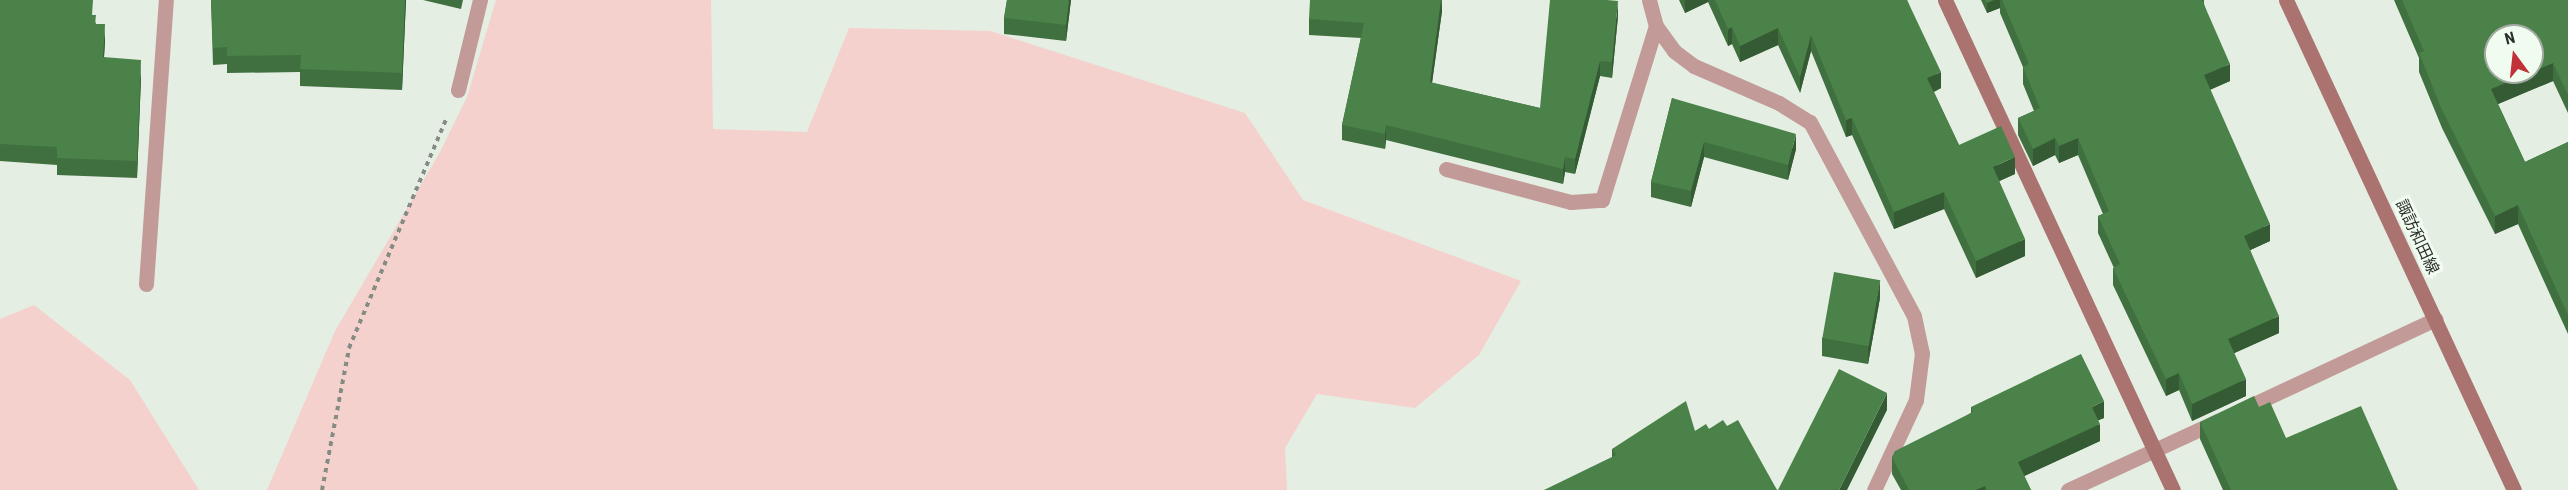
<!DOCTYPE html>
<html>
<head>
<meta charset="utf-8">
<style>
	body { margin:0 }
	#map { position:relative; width:2568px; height:490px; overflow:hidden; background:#e4eee3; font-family:"Roboto Condensed","Noto Sans JP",sans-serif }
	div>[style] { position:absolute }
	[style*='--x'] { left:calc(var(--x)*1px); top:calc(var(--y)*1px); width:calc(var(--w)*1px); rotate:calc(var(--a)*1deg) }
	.green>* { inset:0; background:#f5d1ce }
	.path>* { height:4px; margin-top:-2px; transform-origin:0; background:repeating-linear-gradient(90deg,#858c84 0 4.5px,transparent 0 9px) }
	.street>* { height:15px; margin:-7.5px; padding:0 7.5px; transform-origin:7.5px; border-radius:7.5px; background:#c29b98 }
	.secondary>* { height:15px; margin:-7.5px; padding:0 7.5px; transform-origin:7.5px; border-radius:7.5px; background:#ab7370 }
	.wall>* { inset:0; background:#40703f }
	.shaded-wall>* { inset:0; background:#345b33 }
	.building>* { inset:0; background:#4a8249; transform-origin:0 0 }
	span { translate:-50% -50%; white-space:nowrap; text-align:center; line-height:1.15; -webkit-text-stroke:6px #f1fcf0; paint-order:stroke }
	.street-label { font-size:16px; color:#2b2f2a }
	.north { position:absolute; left:2484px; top:24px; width:60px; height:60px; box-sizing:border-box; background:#f1fcf0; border:2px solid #a2aaa1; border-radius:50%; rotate:345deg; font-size:16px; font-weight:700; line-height:24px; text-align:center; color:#2b2f2a }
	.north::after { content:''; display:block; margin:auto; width:21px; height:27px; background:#c13138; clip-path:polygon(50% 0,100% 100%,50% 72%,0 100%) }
</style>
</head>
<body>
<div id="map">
	<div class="green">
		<div style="clip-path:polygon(496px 0,711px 0,713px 129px,807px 132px,849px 28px,990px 31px,1245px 113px,1303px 200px,1521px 281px,1479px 355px,1415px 408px,1317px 394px,1285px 448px,1287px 490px,267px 490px,335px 331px,440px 152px,467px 97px)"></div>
		<div style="clip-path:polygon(34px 305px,130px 380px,199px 490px,0 490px,0 319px)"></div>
	</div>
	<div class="path">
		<div style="--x:322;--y:490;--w:145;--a:-79.2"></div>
		<div style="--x:349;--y:348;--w:251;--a:-67"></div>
	</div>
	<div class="street">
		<div style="--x:1649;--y:0;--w:27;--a:75"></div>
		<div style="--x:1656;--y:26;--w:31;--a:54"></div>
		<div style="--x:1674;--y:51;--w:25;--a:37"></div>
		<div style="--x:1694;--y:66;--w:93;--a:23.5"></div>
		<div style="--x:1779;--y:103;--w:36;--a:32"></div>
		<div style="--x:1810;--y:122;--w:220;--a:61.8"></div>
		<div style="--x:1914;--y:316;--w:38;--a:78"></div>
		<div style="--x:1922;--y:353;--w:47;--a:97.3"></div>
		<div style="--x:1916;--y:400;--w:99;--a:115"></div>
		<div style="--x:458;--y:90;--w:93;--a:-76.3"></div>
		<div style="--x:1446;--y:169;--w:129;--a:14.8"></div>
		<div style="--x:1571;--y:202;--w:31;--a:-4"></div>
		<div style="--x:1602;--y:200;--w:182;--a:-72.8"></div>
		<div style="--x:146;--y:284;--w:285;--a:-86"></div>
		<div style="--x:2239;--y:411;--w:217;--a:-25.1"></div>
		<div style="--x:2068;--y:490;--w:164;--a:-24.8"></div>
	</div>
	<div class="secondary">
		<div style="--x:1945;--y:0;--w:540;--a:65.05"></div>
		<div style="--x:2286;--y:0;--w:540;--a:65.05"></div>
	</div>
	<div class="wall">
		<div style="clip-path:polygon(0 0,93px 15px,96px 24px,105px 41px,104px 57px,141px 77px,137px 178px,57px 175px,57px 165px,0 161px)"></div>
		<div style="clip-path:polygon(211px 0,406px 0,402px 90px,300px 86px,300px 72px,227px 73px,227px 64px,213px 65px)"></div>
		<div style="clip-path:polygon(423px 0,463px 0,461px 9px)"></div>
		<div style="clip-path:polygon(1007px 0,1071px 0,1066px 41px,1004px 34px,1004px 18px)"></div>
		<div style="clip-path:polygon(1442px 0,1442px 11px,1432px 83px,1540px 108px,1618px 16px,1612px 78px,1600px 76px,1575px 174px,1565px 172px,1563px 184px,1386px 140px,1385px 149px,1342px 140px,1342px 125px,1361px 38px,1309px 35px,1309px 19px)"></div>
		<div style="clip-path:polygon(1679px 0,1907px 0,1941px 88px,1934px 92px,1959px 145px,2015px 174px,1999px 181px,2025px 256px,1976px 278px,1944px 209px,1894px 229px,1852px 135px,1846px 137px,1811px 51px,1800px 93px,1778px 45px,1740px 62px,1732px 44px,1728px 46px,1708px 2px,1685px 13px)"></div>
		<div style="clip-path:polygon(1981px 0,2204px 0,2204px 4px,2230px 81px,2210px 90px,2270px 241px,2250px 250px,2279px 333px,2234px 353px,2246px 396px,2192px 421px,2179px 390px,2166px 396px,2113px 285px,2113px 268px,2114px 268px,2098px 233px,2098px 216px,2103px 214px,2078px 155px,2059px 163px,2055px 155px,2033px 166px,2018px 135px,2018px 118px,2034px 111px,2023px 84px,2023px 67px,2000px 13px,2000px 8px,1987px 13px)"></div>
		<div style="clip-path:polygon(2394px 0,2568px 0,2568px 113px,2553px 81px,2498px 104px,2525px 162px,2568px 142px,2568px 334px,2518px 224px,2495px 234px,2442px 128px,2419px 72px,2419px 58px)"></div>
		<div style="clip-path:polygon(1672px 98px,1796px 149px,1788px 180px,1704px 157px,1691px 207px,1651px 197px,1651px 182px)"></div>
		<div style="clip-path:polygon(1880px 298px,1868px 364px,1822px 356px,1822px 338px)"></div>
		<div style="clip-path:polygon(1971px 407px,2104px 418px,2098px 420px,2100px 441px,2024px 476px,2031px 490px,1901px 490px,1892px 474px,1892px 457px,1971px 413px)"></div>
		<div style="clip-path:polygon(2200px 422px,2286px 438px,2398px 490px,2223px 490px,2200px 439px)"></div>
		<div style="clip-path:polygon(1727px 426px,1777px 490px,1612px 457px,1612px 449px,1695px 431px)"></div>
	</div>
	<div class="shaded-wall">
		<div style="clip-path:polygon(405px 0,406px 0,402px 90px,402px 73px)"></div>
		<div style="clip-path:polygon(1069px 0,1071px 0,1066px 41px,1066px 25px)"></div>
		<div style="clip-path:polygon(1441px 0,1442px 11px,1430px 97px,1430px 82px)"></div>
		<div style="clip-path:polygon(1685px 0,1708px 0,1708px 2px,1685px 13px)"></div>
		<div style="clip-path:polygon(1994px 0,2000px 0,2000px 8px,1987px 13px,1987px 3px)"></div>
		<div style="clip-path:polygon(1618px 1px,1618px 16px,1612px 78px,1612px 62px)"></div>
		<div style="clip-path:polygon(105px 24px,105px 41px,103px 74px,103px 57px)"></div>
		<div style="clip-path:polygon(1732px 27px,1732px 44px,1728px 46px,1728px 29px)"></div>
		<div style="clip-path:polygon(1778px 28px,1778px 45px,1740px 62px,1740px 46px)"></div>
		<div style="clip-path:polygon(1811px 35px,1811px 51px,1800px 93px,1800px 77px)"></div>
		<div style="clip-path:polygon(141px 60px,141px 77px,137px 178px,137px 161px)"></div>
		<div style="clip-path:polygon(1600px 61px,1600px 76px,1575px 174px,1575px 159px)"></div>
		<div style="clip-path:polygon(2553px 63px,2553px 81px,2491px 107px,2491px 89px)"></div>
		<div style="clip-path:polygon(2230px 64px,2230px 81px,2204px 92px,2204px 75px)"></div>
		<div style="clip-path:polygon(1941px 72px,1941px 88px,1927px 95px,1927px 78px)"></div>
		<div style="clip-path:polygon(1852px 118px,1852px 135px,1846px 137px,1846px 120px)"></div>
		<div style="clip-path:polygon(1386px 125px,1386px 140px,1385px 149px,1385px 134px)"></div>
		<div style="clip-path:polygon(1796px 134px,1796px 149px,1788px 180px,1788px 165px)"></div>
		<div style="clip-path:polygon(2055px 138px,2055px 155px,2033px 166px,2033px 149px)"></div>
		<div style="clip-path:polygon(2078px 138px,2078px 155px,2059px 163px,2059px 146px)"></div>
		<div style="clip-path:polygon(1704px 142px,1704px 157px,1691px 207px,1691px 191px)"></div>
		<div style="clip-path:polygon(1565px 157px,1565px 172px,1563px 184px,1563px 169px)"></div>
		<div style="clip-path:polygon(2015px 157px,2015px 174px,1993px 184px,1993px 167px)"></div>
		<div style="clip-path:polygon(1944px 192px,1944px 209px,1894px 229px,1894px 212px)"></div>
		<div style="clip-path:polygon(2518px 205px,2518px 224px,2495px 234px,2495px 216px)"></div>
		<div style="clip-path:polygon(2270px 224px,2270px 241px,2244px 253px,2244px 236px)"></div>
		<div style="clip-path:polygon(2025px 239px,2025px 256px,1976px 278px,1976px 261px)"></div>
		<div style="clip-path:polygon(1880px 280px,1880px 298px,1868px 364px,1868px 346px)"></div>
		<div style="clip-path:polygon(2279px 316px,2279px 333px,2228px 356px,2228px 339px)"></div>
		<div style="clip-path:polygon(2179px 373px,2179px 390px,2166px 396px,2166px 379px)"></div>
		<div style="clip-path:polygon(2246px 379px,2246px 396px,2192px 421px,2192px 404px)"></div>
		<div style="clip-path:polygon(1887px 393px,1887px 410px,1847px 490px,1839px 490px)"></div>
		<div style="clip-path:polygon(2104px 401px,2104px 418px,2092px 423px,2092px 407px)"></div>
		<div style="clip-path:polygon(2100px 424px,2100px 441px,2018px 479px,2018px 462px)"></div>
		<div style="clip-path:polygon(1985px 486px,1985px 490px,1976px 490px)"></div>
	</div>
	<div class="building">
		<div style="clip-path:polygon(0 0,93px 0,92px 15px,96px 15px,95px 24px,105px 24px,103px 57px,141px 60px,137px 161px,57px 158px,57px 147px,0 144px)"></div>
		<div style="clip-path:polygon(211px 0,405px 0,402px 73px,300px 69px,301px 55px,227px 56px,227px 47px,213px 48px)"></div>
		<div style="clip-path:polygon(1007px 0,1069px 0,1066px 25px,1004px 18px)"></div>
		<div style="clip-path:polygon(1310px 0,1441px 0,1430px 82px,1540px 108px,1550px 0,1607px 0,1618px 1px,1612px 62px,1600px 61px,1575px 159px,1565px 157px,1563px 169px,1386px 125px,1385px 134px,1342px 125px,1364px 23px,1309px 19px)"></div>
		<div style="clip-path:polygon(1715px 0,1907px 0,1941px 72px,1927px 78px,1959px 145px,2001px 126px,2015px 157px,1993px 167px,2025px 239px,1976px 261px,1944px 192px,1894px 212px,1852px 118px,1846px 120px,1811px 35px,1800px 77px,1778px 28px,1740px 46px,1732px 27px,1728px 29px)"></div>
		<div style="clip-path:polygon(1985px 0,1994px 0,1987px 3px)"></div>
		<div style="clip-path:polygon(2002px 0,2202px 0,2230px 64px,2204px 75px,2270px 224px,2244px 236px,2279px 316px,2228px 339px,2246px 379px,2192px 404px,2179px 373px,2166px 379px,2113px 268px,2120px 264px,2098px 216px,2109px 211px,2078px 138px,2059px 146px,2055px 138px,2033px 149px,2018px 118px,2040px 108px,2023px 67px,2029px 64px)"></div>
		<div style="clip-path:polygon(2402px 0,2568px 0,2568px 95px,2553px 63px,2532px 72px,2532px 36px,2496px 36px,2496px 72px,2531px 72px,2491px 89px,2525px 162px,2568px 142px,2568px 315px,2518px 205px,2495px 216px,2442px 110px,2419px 53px,2424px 51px)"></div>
		<div style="clip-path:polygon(1672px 98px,1796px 134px,1788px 165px,1704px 142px,1691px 191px,1651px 182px)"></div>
		<div style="left:1834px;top:272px;width:47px;height:67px;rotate:10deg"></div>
		<div style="clip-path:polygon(2081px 354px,2104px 401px,2092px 407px,2100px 424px,2018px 462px,2031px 490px,1987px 490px,1985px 486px,1976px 490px,1909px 490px,1892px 457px,1895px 451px,1973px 412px,1971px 407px)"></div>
		<div style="clip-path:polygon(1839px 369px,1887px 393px,1839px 490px,1778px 490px)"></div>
		<div style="clip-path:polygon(2254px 396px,2259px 407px,2270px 402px,2286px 438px,2361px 406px,2398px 490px,2231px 490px,2200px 422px)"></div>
		<div style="clip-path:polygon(1686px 401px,1695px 431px,1706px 424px,1709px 429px,1723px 420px,1727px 426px,1738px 420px,1777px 490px,1544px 490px,1616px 455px,1612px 449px)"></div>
	</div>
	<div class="street-label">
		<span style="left:2417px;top:237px;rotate:65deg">諏訪和田線</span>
	</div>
	<div class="north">N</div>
</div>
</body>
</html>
